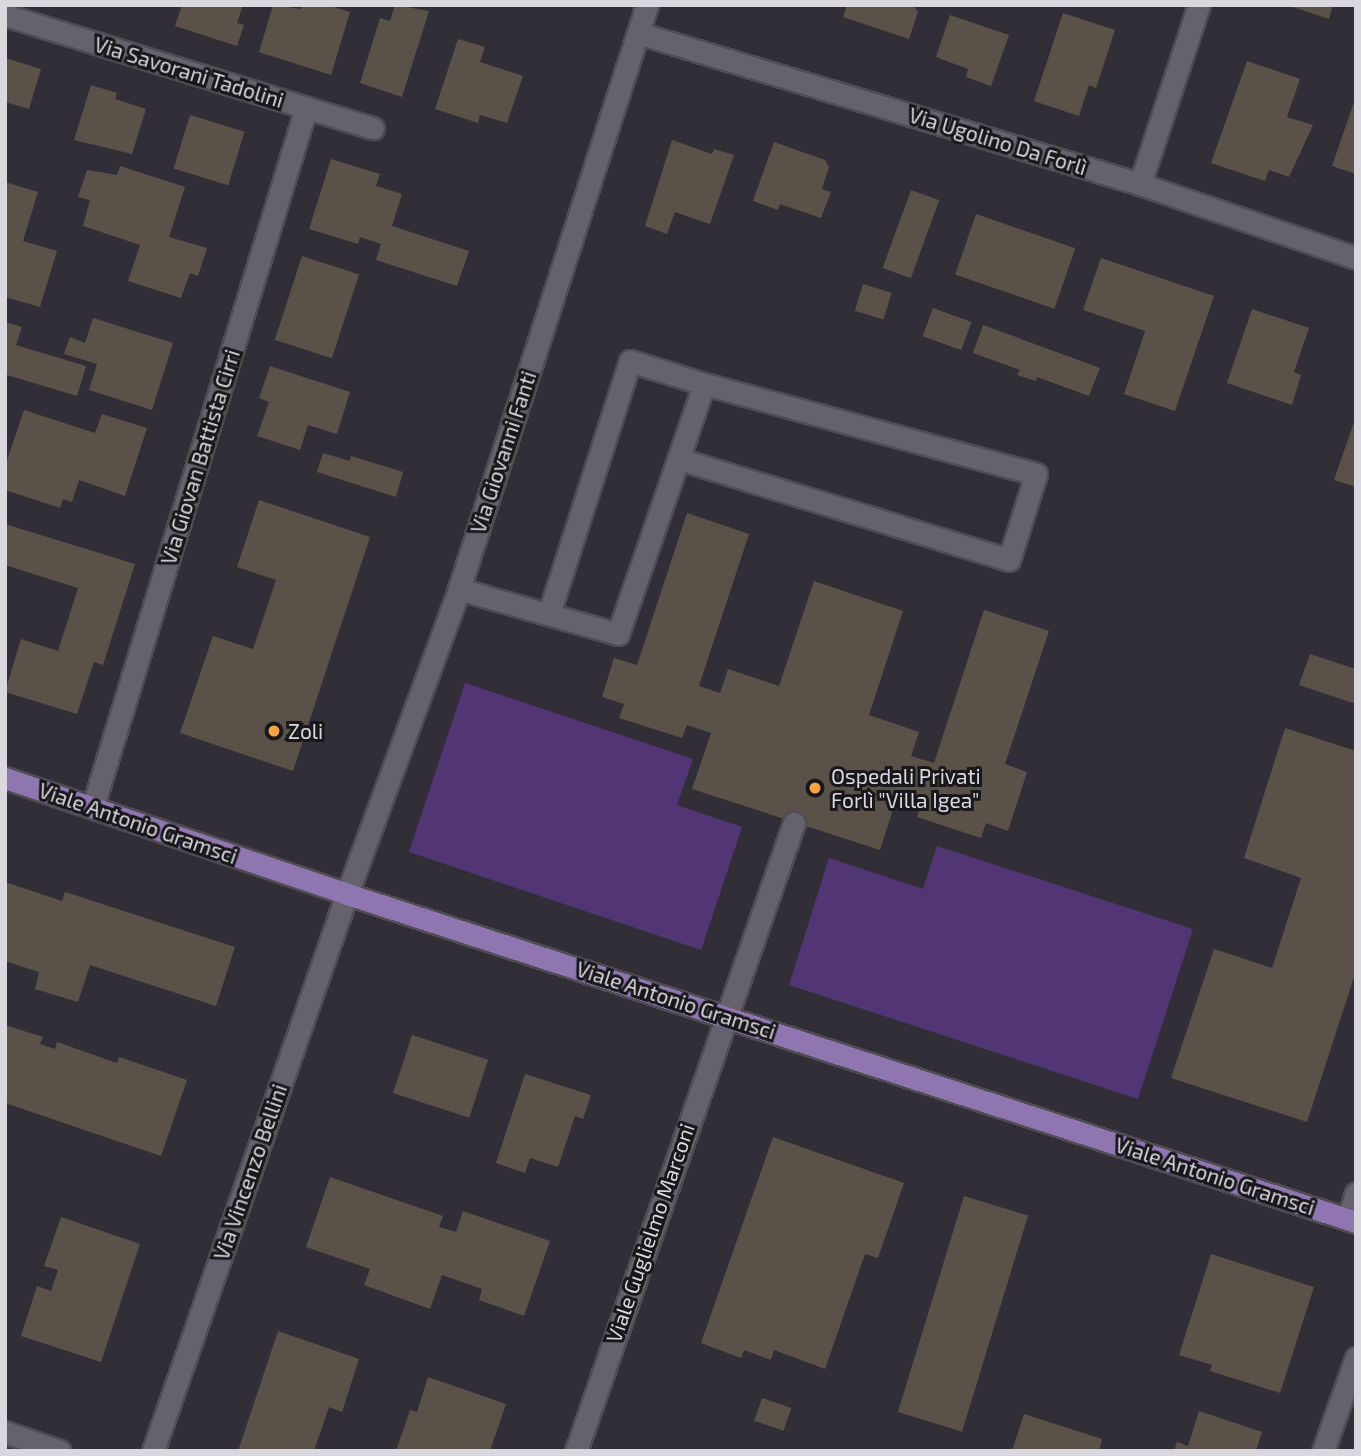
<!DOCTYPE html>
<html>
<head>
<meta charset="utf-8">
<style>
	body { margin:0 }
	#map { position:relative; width:1361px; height:1456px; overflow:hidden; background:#312e37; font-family:"Exo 2",sans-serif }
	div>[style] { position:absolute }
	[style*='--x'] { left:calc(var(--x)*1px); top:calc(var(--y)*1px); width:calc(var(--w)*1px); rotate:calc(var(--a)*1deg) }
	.green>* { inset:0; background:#523575 }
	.building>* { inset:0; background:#5a5249; transform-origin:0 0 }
	.roads { filter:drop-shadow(2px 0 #4f4c54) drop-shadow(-2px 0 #4f4c54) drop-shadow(0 2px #4f4c54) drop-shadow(0 -2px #4f4c54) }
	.minor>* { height:21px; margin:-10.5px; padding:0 10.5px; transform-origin:10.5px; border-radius:10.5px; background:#66626d }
	.major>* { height:21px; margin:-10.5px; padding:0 10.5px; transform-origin:10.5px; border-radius:10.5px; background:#8f76b1 }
	.dots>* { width:19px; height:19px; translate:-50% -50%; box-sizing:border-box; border:4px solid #18171b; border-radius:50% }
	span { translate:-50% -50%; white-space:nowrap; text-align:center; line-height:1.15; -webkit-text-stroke:6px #18171b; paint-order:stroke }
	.street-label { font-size:21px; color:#dad8de }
	.poi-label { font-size:21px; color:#dad8de }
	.left { translate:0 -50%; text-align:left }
	.frame { position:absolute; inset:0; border:7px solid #dad8de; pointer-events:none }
</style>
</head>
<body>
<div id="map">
	<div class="green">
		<div style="clip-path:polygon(465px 683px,693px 759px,677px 805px,742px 827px,701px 950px,409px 852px)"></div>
		<div style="clip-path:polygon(937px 846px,1193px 929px,1138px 1099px,789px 985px,829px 858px,923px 889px)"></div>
	</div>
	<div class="building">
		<div style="clip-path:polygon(182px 5px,243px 5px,237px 23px,244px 25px,237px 46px,175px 26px)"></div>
		<div style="clip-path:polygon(273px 5px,301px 9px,302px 5px,327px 5px,350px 12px,331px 75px,259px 52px)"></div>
		<div style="clip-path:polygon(395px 5px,429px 11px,402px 97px,360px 83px,380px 18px,390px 21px)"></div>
		<div style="clip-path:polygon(847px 5px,913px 5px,918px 12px,909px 39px,843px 17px)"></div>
		<div style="clip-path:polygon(1287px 5px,1333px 5px,1329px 19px)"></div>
		<div style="clip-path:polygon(1063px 13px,1115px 30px,1096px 88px,1089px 85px,1079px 116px,1034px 101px)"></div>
		<div style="clip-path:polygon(950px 15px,1009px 35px,991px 86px,966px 77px,968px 69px,936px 57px)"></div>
		<div style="clip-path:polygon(458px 39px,485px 47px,480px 62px,523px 76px,507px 123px,480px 115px,478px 123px,435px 109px)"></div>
		<div style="clip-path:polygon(5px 58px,41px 69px,29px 109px,5px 102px)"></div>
		<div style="clip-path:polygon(1247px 61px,1300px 79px,1287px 117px,1313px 125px,1289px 177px,1269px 170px,1265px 181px,1211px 163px)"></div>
		<div style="clip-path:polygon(91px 85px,117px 93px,115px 99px,146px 109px,132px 154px,74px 140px)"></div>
		<div style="clip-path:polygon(1356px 96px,1356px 174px,1332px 166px)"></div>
		<div style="left:190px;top:115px;width:57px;height:56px;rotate:17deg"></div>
		<div style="clip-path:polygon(672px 140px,712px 154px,714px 149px,734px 155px,710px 224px,675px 212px,667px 234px,645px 226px)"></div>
		<div style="clip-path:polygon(774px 142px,825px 160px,829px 167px,822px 189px,831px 192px,821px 218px,780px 204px,778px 210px,753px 201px)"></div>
		<div style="clip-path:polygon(331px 159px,380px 174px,376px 186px,402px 194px,392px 226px,469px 251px,457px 286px,376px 260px,381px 244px,360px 237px,358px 244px,309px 229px)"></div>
		<div style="clip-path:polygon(120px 166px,185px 187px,169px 237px,207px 248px,198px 276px,190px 273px,181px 298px,128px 281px,140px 245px,83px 226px,90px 200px,78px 197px,87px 170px,117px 175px)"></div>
		<div style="clip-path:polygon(5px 182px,38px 192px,23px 241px,57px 251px,40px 307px,5px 297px)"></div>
		<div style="left:911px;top:190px;width:30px;height:83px;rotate:20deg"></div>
		<div style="left:976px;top:214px;width:105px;height:64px;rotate:19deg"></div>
		<div style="left:302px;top:256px;width:60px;height:88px;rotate:18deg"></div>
		<div style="clip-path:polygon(1101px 258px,1214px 296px,1175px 411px,1124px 394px,1145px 331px,1083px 310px)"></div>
		<div style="left:863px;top:284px;width:30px;height:28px;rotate:17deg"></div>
		<div style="left:933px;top:308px;width:41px;height:30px;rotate:20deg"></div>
		<div style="clip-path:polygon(1252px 309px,1309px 328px,1294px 372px,1301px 375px,1292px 405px,1227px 383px)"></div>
		<div style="clip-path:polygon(93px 318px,173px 343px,152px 410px,89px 390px,97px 364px,64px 354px,70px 337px,85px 343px)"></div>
		<div style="clip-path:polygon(5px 322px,22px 327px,16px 345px,86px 366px,77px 396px,7px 375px,5px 379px)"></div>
		<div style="clip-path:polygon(983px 325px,1100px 368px,1089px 396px,1037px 377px,1036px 381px,1017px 375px,1020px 370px,973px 353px)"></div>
		<div style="clip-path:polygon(270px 366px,350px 392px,337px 434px,308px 425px,300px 450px,257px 436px,269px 402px,259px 398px)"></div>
		<div style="clip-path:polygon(24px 410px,95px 433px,102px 414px,147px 428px,125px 496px,79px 480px,72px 502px,63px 499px,60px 508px,5px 490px,5px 466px)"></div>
		<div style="clip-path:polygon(1355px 419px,1356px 419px,1356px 487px,1334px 480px)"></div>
		<div style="clip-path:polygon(323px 453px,350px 461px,351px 456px,403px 472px,396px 497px,317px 472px)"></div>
		<div style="clip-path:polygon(259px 500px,370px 537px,293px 771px,180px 733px,213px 636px,253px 649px,276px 580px,237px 567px)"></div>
		<div style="clip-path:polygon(687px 513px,749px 534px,699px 686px,720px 693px,728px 669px,779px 686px,814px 581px,903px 611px,869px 715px,919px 732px,911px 756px,934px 763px,984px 610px,1049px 631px,1005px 764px,1027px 772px,1008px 831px,986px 823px,981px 838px,917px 817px,922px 801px,898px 794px,880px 850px,692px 789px,711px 733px,687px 725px,682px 738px,619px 718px,624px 704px,602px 697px,614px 658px,637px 665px)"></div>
		<div style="clip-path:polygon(5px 524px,135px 564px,103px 665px,94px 662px,77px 714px,5px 692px,21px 639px,58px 651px,78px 588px,5px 565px)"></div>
		<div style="clip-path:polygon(1310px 654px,1356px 669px,1356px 704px,1299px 685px)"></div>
		<div style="clip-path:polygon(1285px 728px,1356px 751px,1356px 971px,1307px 1122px,1171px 1078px,1214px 949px,1272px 968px,1301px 878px,1244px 858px)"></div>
		<div style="clip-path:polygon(5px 882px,62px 901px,65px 892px,235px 947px,216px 1006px,90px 965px,78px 1002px,35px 989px,39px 972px,5px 961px)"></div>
		<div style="clip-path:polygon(5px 1025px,43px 1037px,40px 1044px,55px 1049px,57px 1042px,117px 1063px,119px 1057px,187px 1080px,161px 1156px,5px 1103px)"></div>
		<div style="left:412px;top:1035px;width:80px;height:61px;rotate:18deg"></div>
		<div style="clip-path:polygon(525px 1074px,591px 1095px,583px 1119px,575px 1116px,558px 1167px,530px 1158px,525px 1173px,496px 1163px)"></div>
		<div style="clip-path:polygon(773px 1137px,904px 1183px,878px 1258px,865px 1254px,825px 1369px,774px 1350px,771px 1360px,744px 1350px,741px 1358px,701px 1343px)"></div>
		<div style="clip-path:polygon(330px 1177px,443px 1216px,439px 1227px,456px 1232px,463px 1211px,550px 1241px,524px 1316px,479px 1300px,482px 1289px,442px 1275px,430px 1309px,364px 1285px,370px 1269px,306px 1247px)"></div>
		<div style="left:964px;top:1196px;width:67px;height:226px;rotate:17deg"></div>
		<div style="clip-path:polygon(61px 1217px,140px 1244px,101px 1362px,21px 1336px,37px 1286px,51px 1291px,58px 1270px,44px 1266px)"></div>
		<div style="clip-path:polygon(1211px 1254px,1314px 1287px,1280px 1393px,1210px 1371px,1212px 1365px,1179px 1355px)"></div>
		<div style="clip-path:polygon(278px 1331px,359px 1359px,342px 1412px,329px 1407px,314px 1451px,238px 1451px)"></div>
		<div style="clip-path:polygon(428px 1377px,506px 1404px,490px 1451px,396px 1451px,410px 1410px,417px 1412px)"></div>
		<div style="left:762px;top:1398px;width:31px;height:24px;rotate:19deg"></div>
		<div style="clip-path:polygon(1199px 1411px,1262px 1432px,1256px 1451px,1174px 1451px,1177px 1442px,1188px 1446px)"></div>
		<div style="clip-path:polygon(1024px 1414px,1102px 1439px,1099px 1451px,1012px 1451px)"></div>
	</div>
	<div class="roads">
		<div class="minor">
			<div style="--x:5;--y:15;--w:385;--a:17.1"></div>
			<div style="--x:638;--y:33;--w:524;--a:16.74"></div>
			<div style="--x:1140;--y:184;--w:228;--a:18.9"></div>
			<div style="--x:1140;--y:184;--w:188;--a:-71.8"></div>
			<div style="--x:679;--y:459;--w:345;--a:17"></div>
			<div style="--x:1009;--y:560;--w:90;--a:-72.6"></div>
			<div style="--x:1036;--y:474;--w:344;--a:-164.8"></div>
			<div style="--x:459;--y:589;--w:25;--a:16"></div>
			<div style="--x:483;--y:596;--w:140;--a:15.7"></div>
			<div style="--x:618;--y:634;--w:264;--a:-71"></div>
			<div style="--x:704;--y:384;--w:77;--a:-162.7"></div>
			<div style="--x:630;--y:361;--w:266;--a:107.8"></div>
			<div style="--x:93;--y:806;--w:730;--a:-73.03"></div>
			<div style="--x:1348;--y:1219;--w:27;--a:-73"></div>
			<div style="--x:5;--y:1432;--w:58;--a:19.1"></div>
			<div style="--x:153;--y:1451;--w:590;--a:-70.8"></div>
			<div style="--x:347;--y:894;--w:325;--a:-69.8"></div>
			<div style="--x:459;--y:589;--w:614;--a:-72.16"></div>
			<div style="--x:576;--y:1451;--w:665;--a:-70.86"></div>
			<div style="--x:1323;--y:1451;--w:99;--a:-70.5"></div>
		</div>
		<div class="major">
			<div style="--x:5;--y:778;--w:361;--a:18.7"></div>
			<div style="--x:347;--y:894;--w:1061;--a:18.01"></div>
		</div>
	</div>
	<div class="dots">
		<div style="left:274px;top:731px;background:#f3a443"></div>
		<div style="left:815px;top:788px;background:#f3a443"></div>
	</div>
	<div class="street-label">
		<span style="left:189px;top:72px;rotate:17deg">Via Savorani Tadolini</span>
		<span style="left:998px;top:141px;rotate:17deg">Via Ugolino Da Forlì</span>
		<span style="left:503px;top:452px;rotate:-72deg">Via Giovanni Fanti</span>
		<span style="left:200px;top:457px;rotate:-73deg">Via Giovan Battista Cirri</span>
		<span style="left:138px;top:823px;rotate:19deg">Viale Antonio Gramsci</span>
		<span style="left:676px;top:1000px;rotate:18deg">Viale Antonio Gramsci</span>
		<span style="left:250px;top:1172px;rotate:-71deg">Via Vincenzo Bellini</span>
		<span style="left:1215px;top:1176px;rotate:18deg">Viale Antonio Gramsci</span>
		<span style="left:650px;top:1233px;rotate:-71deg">Viale Guglielmo Marconi</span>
	</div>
	<div class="poi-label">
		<span class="left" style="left:288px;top:731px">Zoli</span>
		<span class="left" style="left:831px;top:788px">Ospedali Privati<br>Forlì "Villa Igea"</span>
	</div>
	<div class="frame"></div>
</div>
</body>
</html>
